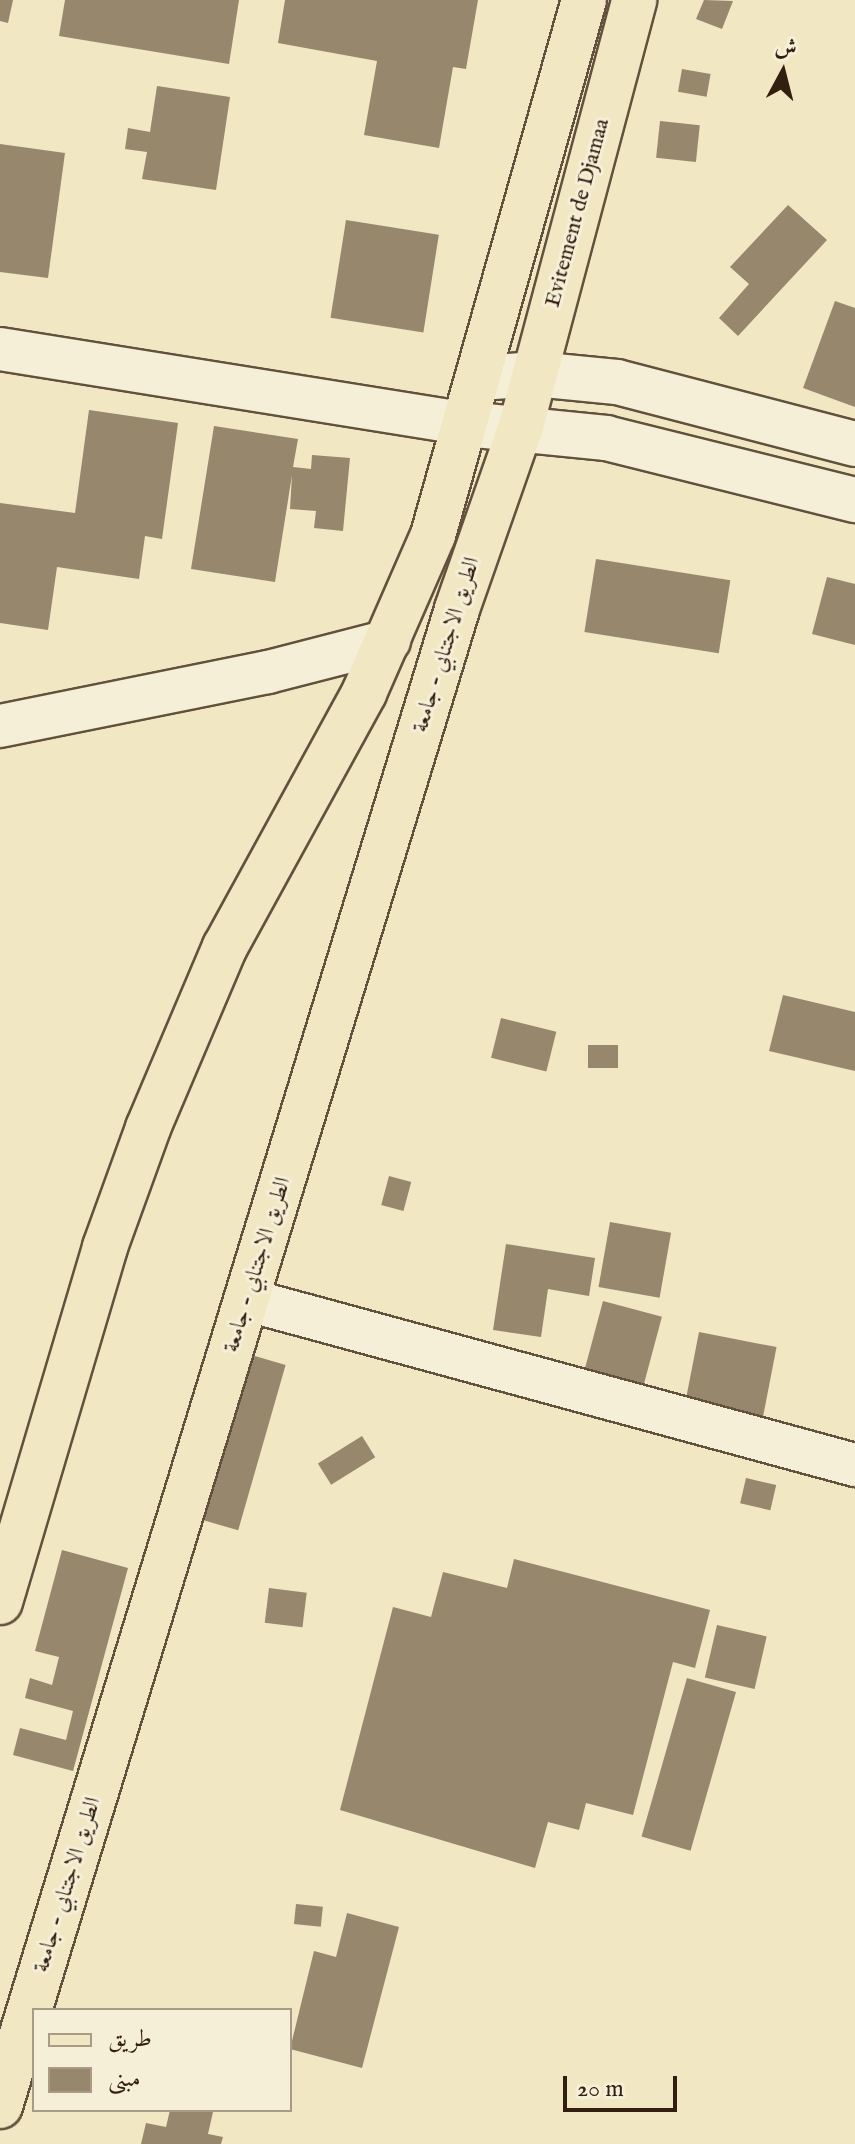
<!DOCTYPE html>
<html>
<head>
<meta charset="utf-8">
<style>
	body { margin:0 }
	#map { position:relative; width:855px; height:2144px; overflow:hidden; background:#f1e7c3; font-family:"IM FELL English",Amiri,serif }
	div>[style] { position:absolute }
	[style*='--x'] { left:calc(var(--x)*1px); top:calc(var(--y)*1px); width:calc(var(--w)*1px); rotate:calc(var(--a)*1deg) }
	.building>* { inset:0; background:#96876d; transform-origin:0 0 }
	.roads { filter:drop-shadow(2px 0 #62513c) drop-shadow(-2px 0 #62513c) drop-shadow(0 2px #62513c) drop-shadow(0 -2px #62513c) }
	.street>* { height:42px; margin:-21px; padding:0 21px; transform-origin:21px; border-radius:21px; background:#f6efd8 }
	.secondary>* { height:44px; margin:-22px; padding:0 22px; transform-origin:22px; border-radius:22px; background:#f6efd8 }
	.primary>* { height:44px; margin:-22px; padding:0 22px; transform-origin:22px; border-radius:22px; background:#f1e7c3 }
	span { translate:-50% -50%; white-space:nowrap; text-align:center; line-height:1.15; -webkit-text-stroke:6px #f6efd8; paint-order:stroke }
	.street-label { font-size:22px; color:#331f0f }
	.legend { position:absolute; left:32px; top:2008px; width:260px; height:104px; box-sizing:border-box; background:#f6efd8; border:2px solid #a89c88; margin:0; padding:10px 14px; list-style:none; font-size:24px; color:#331f0f }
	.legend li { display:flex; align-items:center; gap:16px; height:40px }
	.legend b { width:40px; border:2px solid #a89c88 }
	.north { position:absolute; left:743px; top:32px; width:80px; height:80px; -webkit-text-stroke:6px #f6efd8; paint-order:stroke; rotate:7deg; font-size:22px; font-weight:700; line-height:32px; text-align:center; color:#331f0f }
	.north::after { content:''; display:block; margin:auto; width:28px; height:36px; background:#331f0f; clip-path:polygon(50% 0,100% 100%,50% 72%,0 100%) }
	.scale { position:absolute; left:563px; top:2076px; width:114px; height:36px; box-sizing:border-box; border:4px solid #331f0f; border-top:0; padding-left:10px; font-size:24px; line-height:28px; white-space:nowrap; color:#331f0f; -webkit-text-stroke:6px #f6efd8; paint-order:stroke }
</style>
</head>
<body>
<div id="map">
	<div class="building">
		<div style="clip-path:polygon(0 0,13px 0,8px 23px,0 21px)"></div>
		<div style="clip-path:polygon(65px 0,239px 0,229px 64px,59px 36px)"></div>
		<div style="clip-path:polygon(285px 0,478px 0,466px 69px,453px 67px,439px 148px,364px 135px,377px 61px,278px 43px)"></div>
		<div style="clip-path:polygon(704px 0,733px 1px,722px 29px,696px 19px)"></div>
		<div style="left:682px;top:69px;width:29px;height:23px;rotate:10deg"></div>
		<div style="clip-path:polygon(157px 86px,230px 97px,216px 190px,142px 179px,147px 152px,125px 149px,128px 128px,150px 132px)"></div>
		<div style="left:660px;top:121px;width:40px;height:37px;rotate:6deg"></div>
		<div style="clip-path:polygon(0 144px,65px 153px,48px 278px,0 272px)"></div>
		<div style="clip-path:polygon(788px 205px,827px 240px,738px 336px,719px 318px,749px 284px,730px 267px)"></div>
		<div style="left:346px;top:220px;width:94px;height:99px;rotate:9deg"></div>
		<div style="clip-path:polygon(835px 301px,855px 308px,855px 407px,803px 388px)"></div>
		<div style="clip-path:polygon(89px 410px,178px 423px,162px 539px,145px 536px,139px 579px,57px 567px,48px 630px,0 623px,0 503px,75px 513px)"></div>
		<div style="clip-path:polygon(214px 426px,298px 439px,293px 467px,311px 469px,312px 455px,350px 458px,343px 531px,314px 528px,316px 511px,290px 509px,292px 475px,275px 582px,191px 569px)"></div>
		<div style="left:596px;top:559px;width:136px;height:74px;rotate:9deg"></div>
		<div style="clip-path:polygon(827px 577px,855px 584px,855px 645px,812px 634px)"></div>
		<div style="clip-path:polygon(783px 995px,855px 1012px,855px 1071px,769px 1051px)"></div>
		<div style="left:501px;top:1018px;width:57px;height:41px;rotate:14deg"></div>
		<div style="left:588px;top:1045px;width:30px;height:23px"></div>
		<div style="left:389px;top:1176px;width:23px;height:30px;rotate:15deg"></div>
		<div style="left:610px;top:1222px;width:62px;height:66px;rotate:10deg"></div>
		<div style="clip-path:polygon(506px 1244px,595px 1258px,589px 1296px,548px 1289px,541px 1337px,493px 1330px)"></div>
		<div style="left:603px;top:1301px;width:61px;height:83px;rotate:15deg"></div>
		<div style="left:699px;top:1332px;width:79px;height:78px;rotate:11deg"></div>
		<div style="left:251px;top:1355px;width:36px;height:172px;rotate:16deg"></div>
		<div style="left:362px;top:1436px;width:25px;height:52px;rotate:58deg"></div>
		<div style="left:746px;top:1478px;width:31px;height:26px;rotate:13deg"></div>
		<div style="clip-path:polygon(62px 1550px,128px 1568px,73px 1771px,13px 1755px,20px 1728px,66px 1740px,73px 1711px,25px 1698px,30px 1678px,52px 1685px,59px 1657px,35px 1651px)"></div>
		<div style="clip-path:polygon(514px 1559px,710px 1610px,695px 1668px,673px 1662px,633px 1815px,586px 1803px,579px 1830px,548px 1822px,535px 1868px,340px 1810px,393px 1607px,431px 1617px,443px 1572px,507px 1588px)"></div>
		<div style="left:269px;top:1588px;width:38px;height:35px;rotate:7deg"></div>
		<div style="left:717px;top:1625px;width:51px;height:54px;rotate:13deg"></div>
		<div style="left:687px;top:1678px;width:51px;height:165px;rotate:16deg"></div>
		<div style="left:296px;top:1904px;width:27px;height:20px;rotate:6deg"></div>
		<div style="clip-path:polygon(347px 1913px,399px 1927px,362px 2068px,290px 2049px,314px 1951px,336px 1957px)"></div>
		<div style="clip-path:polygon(170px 2110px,213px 2112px,208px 2134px,223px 2137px,221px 2144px,141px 2144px,146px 2123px,166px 2127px)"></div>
	</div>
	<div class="roads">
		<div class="street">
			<div style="--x:0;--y:349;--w:472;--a:9.1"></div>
			<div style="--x:0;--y:726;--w:273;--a:-11.4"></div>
			<div style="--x:268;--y:672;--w:125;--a:-14.4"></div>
			<div style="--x:248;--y:1300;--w:629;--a:15.21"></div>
		</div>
		<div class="secondary">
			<div style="--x:481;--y:378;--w:54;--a:-4.2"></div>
			<div style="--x:535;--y:374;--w:82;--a:5.6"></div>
			<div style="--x:617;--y:382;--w:246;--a:14.6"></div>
			<div style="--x:466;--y:424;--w:141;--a:5.7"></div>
			<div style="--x:606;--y:438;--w:257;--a:14"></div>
		</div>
		<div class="primary">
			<div style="--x:0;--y:1602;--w:370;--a:-73.5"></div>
			<div style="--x:105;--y:1247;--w:127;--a:-70.1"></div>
			<div style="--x:148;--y:1128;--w:197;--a:-67"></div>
			<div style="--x:225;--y:947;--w:290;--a:-61.3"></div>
			<div style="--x:364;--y:693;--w:172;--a:-66.4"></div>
			<div style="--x:433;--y:535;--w:556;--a:-74.24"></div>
			<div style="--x:0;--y:2106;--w:1565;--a:-73.02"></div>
			<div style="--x:457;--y:609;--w:194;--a:-70.7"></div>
			<div style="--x:521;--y:426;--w:441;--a:-75.1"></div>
		</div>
	</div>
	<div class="street-label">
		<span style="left:578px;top:213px;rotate:-75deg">Evitement de Djamaa</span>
		<span style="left:447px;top:645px;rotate:-73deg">الطريق الاجتنابي - جامعة</span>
		<span style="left:258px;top:1265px;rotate:-73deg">الطريق الاجتنابي - جامعة</span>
		<span style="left:68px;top:1885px;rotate:-73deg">الطريق الاجتنابي - جامعة</span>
	</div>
	<ul class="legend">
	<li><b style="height:10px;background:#f1e7c3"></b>طريق</li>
	<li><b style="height:22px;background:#96876d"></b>مبنى</li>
	</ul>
	<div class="north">ش</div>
	<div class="scale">20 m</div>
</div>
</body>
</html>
